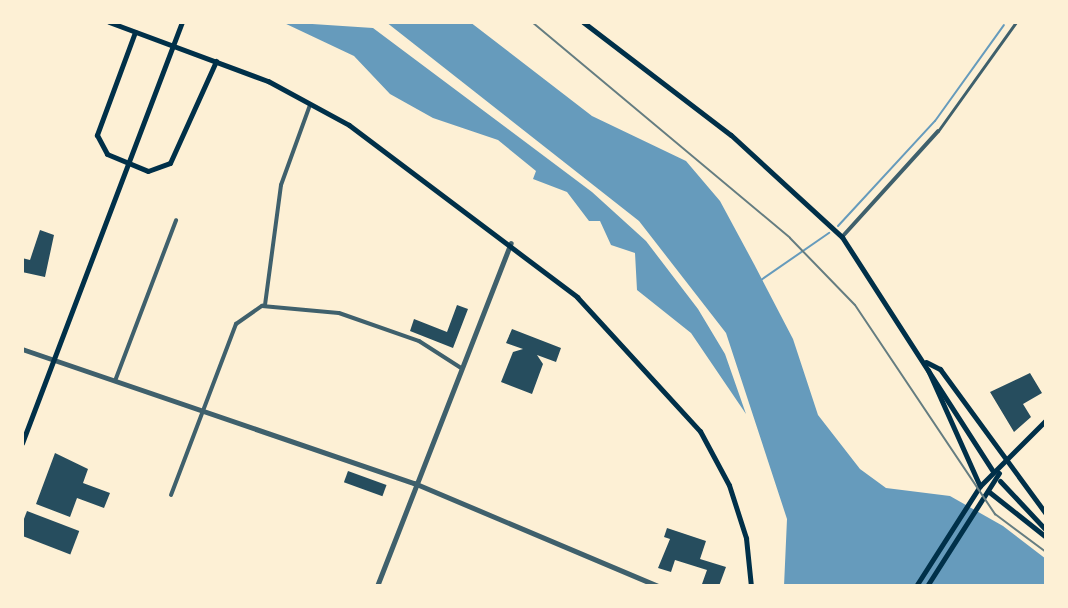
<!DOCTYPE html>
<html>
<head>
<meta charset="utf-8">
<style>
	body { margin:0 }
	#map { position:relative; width:1068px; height:608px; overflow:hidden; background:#fdf0d5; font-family:Poppins,sans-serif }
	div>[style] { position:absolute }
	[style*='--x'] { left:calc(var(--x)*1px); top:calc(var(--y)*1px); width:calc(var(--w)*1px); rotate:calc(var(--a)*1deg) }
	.water>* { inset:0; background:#669bbc }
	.stream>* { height:2px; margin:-1px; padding:0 1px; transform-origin:1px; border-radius:1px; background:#669bbc }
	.building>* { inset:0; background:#264d5e; transform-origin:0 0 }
	.service>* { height:2px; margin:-1px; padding:0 1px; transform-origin:1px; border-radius:1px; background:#3f606c }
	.pedestrian>* { height:3px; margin:-1.5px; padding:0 1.5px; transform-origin:1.5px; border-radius:1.5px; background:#3f606c }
	.minor>* { height:4px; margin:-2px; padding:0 2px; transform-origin:2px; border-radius:2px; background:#3f606c }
	.tertiary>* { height:5px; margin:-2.5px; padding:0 2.5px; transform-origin:2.5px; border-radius:2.5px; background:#3f606c }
	.secondary>* { height:5px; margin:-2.5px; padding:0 2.5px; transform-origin:2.5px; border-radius:2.5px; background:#003049 }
	.tram>* { height:2px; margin:-1px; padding:0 1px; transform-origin:1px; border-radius:1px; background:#657d81 }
	span { translate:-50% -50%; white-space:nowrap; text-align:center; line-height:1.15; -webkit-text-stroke:6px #fdf0d5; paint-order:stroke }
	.frame { position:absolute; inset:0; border:24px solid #fdf0d5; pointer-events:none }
</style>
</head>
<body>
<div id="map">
	<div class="water">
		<div style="clip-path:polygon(282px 22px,373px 28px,592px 192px,646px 241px,698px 309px,725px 354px,746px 414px,691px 333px,637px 290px,635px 253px,611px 245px,600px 221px,589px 221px,567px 192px,533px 179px,536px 171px,498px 140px,433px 118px,390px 94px,354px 56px)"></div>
		<div style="clip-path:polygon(386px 22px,470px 22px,592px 116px,686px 161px,720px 201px,754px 264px,793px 339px,818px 415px,860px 469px,886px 488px,950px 496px,1003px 526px,1046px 559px,1046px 586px,784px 586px,787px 519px,726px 333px,639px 221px)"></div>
	</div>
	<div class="stream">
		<div style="--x:838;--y:226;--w:143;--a:-47.3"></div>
		<div style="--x:935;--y:121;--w:118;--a:-54.3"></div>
		<div style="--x:761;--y:280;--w:83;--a:-34.7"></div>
	</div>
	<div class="building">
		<div style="clip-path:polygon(40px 230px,54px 235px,45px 277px,22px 272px,22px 258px,30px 260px)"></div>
		<div style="clip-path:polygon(457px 305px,468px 309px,453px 348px,410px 331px,414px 319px,447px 332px)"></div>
		<div style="clip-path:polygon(512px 329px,561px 348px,556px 362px,537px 355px,543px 364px,532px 394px,501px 382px,513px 352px,523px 349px,506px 343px)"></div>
		<div style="clip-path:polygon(1030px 373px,1042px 393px,1023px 404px,1031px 417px,1014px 432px,990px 392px)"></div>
		<div style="clip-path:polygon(55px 453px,88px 469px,83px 483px,110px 493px,104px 508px,77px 498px,70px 517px,36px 504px)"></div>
		<div style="left:348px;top:471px;width:41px;height:12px;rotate:20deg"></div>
		<div style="left:27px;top:511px;width:56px;height:25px;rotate:21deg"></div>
		<div style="clip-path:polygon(667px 528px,706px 541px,700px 559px,726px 567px,719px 586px,702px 584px,707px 570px,675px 560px,671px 572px,658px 568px,670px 539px,664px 537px)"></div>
	</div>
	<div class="service">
		<div style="--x:1045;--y:22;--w:1;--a:45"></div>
	</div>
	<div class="pedestrian">
		<div style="--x:938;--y:131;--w:134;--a:-54.4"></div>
	</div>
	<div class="minor">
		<div style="--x:842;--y:237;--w:143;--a:-47.8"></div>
		<div style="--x:265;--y:305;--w:121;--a:-82.4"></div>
		<div style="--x:281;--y:185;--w:85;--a:-70.1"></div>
		<div style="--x:115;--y:381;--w:172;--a:-69.2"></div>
		<div style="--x:171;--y:495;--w:183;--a:-69.2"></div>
		<div style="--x:236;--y:324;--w:32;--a:-35"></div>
		<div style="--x:262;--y:306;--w:77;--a:5.2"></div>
		<div style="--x:339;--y:313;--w:85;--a:19.3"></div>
		<div style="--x:419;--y:341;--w:50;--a:32.7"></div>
	</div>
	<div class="tertiary">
		<div style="--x:22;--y:349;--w:414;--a:18.9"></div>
		<div style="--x:414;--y:483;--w:265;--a:22.9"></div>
		<div style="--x:377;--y:586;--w:368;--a:-68.7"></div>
	</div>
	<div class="secondary">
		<div style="--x:109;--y:22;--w:170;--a:20.4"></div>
		<div style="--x:268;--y:81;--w:92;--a:28.5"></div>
		<div style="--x:349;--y:125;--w:286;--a:37"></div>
		<div style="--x:577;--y:297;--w:182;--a:47.5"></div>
		<div style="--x:700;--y:431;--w:61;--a:61.8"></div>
		<div style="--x:729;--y:485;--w:56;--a:72.2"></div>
		<div style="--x:746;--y:538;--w:48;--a:84.1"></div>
		<div style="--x:583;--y:22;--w:186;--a:37.4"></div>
		<div style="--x:731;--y:135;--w:151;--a:42.6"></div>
		<div style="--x:842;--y:237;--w:277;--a:57.2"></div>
		<div style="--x:135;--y:32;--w:110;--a:110.3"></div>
		<div style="--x:97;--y:135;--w:21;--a:62"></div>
		<div style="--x:107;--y:154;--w:44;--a:22.5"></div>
		<div style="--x:148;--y:171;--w:23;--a:-20"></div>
		<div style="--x:170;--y:163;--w:112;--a:-65.7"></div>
		<div style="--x:926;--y:362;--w:16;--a:27"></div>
		<div style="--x:940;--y:369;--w:180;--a:53.8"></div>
		<div style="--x:928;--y:370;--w:127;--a:65.9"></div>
		<div style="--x:22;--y:443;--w:450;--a:-69.2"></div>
		<div style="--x:1000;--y:481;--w:67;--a:46.8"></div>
		<div style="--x:988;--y:491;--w:74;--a:38.4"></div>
		<div style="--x:916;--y:586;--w:119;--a:-57.4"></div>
		<div style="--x:980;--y:486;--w:93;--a:-45"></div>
		<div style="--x:927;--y:586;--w:134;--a:-57.5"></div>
	</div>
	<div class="tram">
		<div style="--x:532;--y:22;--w:336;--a:39.9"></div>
		<div style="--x:790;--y:238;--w:93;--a:45.9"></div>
		<div style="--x:855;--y:305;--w:252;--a:56.2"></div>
		<div style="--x:995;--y:514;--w:64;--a:36.7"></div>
	</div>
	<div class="frame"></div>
</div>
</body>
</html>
